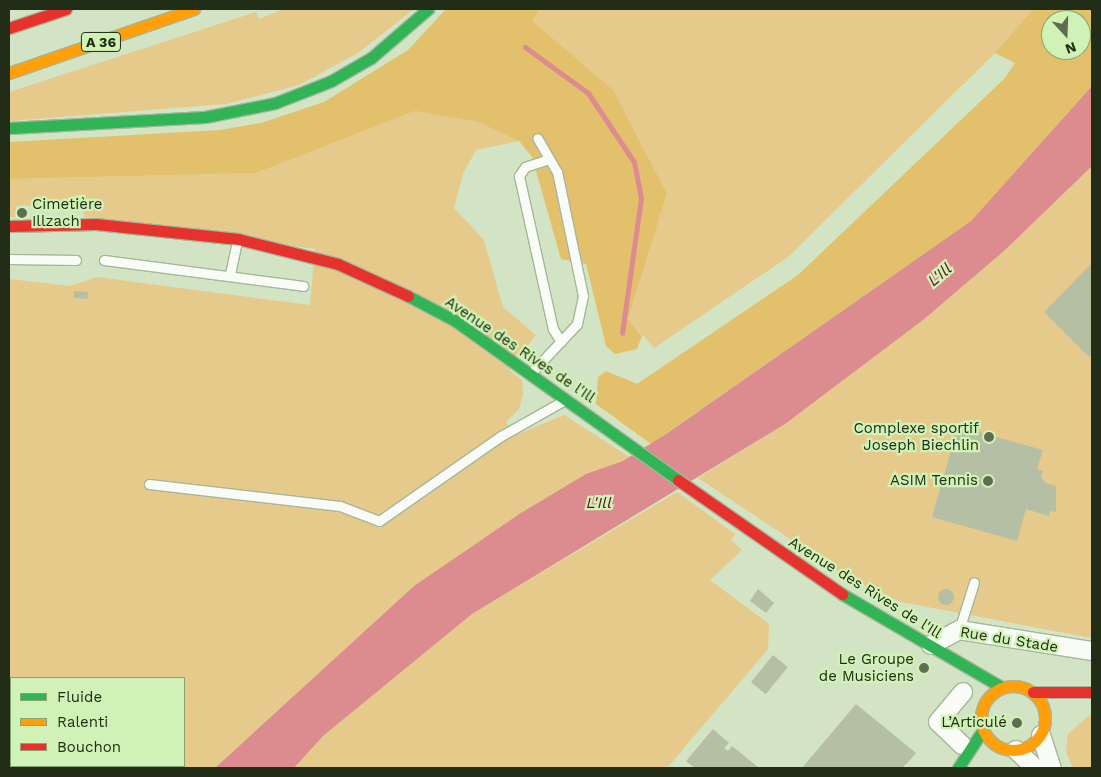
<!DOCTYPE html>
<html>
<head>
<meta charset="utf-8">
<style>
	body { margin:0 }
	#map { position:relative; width:1101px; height:777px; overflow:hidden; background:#d2e4c3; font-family:"Work Sans",sans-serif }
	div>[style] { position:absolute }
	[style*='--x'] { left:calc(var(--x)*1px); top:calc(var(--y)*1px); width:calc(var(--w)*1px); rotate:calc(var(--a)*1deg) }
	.green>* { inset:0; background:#e5ca8b }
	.forest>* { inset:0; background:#e2c06c }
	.water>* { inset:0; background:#dc8b8f }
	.stream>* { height:5px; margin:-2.5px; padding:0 2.5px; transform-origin:2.5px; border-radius:2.5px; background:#dc8b8f }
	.building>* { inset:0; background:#b5bfa3; transform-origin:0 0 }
	.round { border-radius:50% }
	.roads { filter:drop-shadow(1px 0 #a7b59b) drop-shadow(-1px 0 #a7b59b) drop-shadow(0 1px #a7b59b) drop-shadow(0 -1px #a7b59b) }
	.lane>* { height:9px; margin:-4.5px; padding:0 4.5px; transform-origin:4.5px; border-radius:4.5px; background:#f8fbf6 }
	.street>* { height:18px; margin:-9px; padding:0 9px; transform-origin:9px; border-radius:9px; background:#f8fbf6 }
	.fast>* { height:11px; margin:-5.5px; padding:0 5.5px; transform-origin:5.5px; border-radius:5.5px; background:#30b455 }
	.slow>* { height:11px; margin:-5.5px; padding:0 5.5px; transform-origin:5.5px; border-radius:5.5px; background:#ff9f0a }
	.slow>.ring { margin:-5.5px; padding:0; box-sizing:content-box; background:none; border:11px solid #ff9f0a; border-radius:50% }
	.jam>* { height:11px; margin:-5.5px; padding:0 5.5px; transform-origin:5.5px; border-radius:5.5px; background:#e5322d }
	.dots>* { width:14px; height:14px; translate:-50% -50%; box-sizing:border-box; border:2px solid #d0f2b6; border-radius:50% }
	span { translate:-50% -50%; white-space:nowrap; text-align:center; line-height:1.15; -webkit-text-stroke:4.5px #d0f2b6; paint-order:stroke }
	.shield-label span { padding:1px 4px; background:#d0f2b6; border:1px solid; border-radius:4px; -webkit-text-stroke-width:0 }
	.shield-label { font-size:14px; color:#212d16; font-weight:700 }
	.poi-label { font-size:15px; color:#212d16 }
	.left { translate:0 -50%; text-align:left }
	.right { translate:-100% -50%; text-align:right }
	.street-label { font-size:15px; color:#212d16 }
	.water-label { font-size:16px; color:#5d0e22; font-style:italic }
	.frame { position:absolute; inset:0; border:10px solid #212d16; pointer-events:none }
	.legend { position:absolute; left:10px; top:677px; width:175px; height:90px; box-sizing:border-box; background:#d0f2b6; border:1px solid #8aa376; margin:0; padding:6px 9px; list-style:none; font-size:15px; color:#212d16 }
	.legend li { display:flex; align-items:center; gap:10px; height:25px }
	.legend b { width:25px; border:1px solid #8aa376 }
	.north { position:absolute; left:1041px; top:10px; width:50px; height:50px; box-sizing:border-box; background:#d0f2b6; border:1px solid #8aa376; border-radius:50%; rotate:160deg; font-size:14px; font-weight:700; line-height:20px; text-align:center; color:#212d16 }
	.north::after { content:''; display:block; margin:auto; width:18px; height:22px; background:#5f6d53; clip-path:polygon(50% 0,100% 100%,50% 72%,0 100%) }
</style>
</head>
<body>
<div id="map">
	<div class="green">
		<div style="clip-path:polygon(284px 9px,414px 9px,358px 53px,299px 85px,226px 104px,9px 121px,9px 92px,256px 12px,259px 19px)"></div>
		<div style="clip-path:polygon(540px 9px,1033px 9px,995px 53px,788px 257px,654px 348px,628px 319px,667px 194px,531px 21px)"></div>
		<div style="clip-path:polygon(evenodd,415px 111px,478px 122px,519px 141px,476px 150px,463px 174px,454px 208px,484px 240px,503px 307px,536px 335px,509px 370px,522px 380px,523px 394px,519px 409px,506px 422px,516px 435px,564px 415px,631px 458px,414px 586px,215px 768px,9px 768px,9px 279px,71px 286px,97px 277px,310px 305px,315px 249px,84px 217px,83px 204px,16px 206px,16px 217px,9px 217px,9px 179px,256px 173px,415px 111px,11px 678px,184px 678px,184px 766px,11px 766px,11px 678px)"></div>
		<div style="clip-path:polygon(1092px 166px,1092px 638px,901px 602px,849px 578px,698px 478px,785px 424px,923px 320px,1004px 251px)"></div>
		<div style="clip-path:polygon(677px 492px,735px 534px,731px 540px,742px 550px,710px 580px,769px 624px,768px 649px,667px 768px,294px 768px,323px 736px,472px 614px)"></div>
		<div style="clip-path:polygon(1092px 713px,1092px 768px,1073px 768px,1066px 752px,1068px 734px)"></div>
	</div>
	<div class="forest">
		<div style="clip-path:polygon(446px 9px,540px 9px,532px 21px,613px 90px,667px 194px,628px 319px,642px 336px,637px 349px,615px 354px,606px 346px,586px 264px,561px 259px,532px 157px,519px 141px,478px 122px,415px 111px,256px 173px,9px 179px,9px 142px,220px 130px,261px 123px,324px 102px,408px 50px)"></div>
		<div style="clip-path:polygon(evenodd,1033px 9px,1092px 9px,1092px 86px,971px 221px,651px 444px,596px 404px,598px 377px,606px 371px,637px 384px,798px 275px,1005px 78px,1015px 63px,995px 53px,1033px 9px,1051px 20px,1081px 20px,1081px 50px,1051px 50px,1051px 20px)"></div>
	</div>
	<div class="water">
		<div style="clip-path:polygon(1092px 86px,1092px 166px,1004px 251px,923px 320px,785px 424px,472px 614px,323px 736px,294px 768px,215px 768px,414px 586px,521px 513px,586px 474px,623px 461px,666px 434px,971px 221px)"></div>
	</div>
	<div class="stream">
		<div style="--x:525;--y:47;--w:78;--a:36.1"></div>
		<div style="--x:588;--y:93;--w:83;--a:56.3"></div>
		<div style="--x:634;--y:162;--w:37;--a:79"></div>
		<div style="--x:641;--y:198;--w:136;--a:98"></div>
	</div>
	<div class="building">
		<div style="clip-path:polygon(1092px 263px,1092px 354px,1089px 357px,1044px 312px)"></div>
		<div style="left:74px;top:291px;width:14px;height:7px;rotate:4deg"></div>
		<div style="clip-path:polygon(958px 426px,1043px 450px,1037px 469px,1043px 471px,1041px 478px,1046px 483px,1056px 486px,1056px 512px,1050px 511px,1049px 516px,1026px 509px,1017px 541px,932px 517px)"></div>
		<div class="round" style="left:938px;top:589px;width:16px;height:16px"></div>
		<div style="clip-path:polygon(758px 589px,774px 603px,766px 613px,750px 601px)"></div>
		<div style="left:773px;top:655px;width:19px;height:35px;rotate:39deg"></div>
		<div style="clip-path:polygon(856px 704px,916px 753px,910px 760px,902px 768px,802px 768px)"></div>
		<div style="clip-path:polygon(713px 729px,729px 743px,724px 748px,728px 751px,732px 746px,759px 768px,695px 768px,686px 761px)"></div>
	</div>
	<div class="roads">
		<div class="lane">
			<div style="--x:549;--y:159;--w:25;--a:162"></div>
			<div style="--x:525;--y:167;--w:11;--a:124"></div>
			<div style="--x:519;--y:176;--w:157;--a:77.5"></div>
			<div style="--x:553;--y:329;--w:15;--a:58"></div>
			<div style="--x:9;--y:259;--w:67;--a:0.9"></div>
			<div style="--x:104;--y:260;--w:201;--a:7.4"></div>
			<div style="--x:230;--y:274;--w:34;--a:-78"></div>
			<div style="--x:531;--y:373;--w:67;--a:-46.8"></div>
			<div style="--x:577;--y:324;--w:29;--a:-78"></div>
			<div style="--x:583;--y:296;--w:127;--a:-101.8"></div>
			<div style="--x:557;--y:172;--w:39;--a:-120"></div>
			<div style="--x:149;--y:484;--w:192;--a:6.6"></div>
			<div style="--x:340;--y:506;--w:42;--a:21"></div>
			<div style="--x:379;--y:521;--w:149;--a:-34.9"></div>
			<div style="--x:501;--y:436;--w:71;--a:-29.4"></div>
			<div style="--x:959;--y:630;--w:50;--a:-72.6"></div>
		</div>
		<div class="street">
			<div style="--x:931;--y:645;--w:32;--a:-28"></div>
			<div style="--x:959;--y:630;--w:135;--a:9"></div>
			<div style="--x:1041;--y:735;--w:35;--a:72"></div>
			<div style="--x:962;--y:745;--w:33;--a:-136"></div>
			<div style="--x:938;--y:722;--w:39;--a:-50"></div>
			<div style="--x:1016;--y:750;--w:26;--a:43"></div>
		</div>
		<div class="fast">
			<div style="--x:9;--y:128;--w:196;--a:-3.2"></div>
			<div style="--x:205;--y:117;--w:71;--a:-11.3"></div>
			<div style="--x:275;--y:103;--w:60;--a:-21.4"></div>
			<div style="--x:331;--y:81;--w:46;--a:-29.9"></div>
			<div style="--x:371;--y:58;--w:75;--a:-40.7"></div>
			<div style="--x:408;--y:296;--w:52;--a:27.6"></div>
			<div style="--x:454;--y:320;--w:275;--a:35.5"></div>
			<div style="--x:842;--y:594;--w:184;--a:30.3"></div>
			<div style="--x:958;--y:768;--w:45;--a:-56.7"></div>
		</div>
		<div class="slow">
			<div style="--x:9;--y:73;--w:196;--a:-19.1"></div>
			<div class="ring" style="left:981px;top:686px;width:53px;height:53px"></div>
		</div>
		<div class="jam">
			<div style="--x:9;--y:28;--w:60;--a:-18.4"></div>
			<div style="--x:9;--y:226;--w:87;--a:-1.3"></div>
			<div style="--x:96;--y:224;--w:143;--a:6"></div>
			<div style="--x:238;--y:239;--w:103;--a:14"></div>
			<div style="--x:338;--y:264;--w:77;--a:24.6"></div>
			<div style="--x:678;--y:480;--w:200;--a:34.8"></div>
			<div style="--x:1033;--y:692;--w:59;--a:0"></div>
		</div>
	</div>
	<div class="dots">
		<div style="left:22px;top:213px;background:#5f6d53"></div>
		<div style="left:989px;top:437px;background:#5f6d53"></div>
		<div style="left:988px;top:481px;background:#5f6d53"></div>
		<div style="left:924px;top:668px;background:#5f6d53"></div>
		<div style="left:1017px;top:723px;background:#5f6d53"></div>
	</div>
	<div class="shield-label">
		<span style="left:101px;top:42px">A 36</span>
	</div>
	<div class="poi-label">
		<span class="left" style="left:32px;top:213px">Cimetière<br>Illzach</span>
		<span class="right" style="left:979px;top:437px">Complexe sportif<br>Joseph Biechlin</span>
		<span class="right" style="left:978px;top:481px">ASIM Tennis</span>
		<span class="right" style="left:914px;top:668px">Le Groupe<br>de Musiciens</span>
		<span class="right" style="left:1007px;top:723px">L’Articulé</span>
	</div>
	<div class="street-label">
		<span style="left:520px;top:350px;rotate:34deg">Avenue des Rives de l'Ill</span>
		<span style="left:865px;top:588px;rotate:32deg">Avenue des Rives de l'Ill</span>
		<span style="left:1009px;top:640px;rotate:9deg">Rue du Stade</span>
	</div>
	<div class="water-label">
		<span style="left:940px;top:275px;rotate:-40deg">L'Ill</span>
		<span style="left:599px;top:503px">L'Ill</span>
	</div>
	<div class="frame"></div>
	<ul class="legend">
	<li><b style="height:6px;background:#30b455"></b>Fluide</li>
	<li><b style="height:6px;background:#ff9f0a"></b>Ralenti</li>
	<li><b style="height:6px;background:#e5322d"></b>Bouchon</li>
	</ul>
	<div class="north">N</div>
</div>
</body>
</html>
